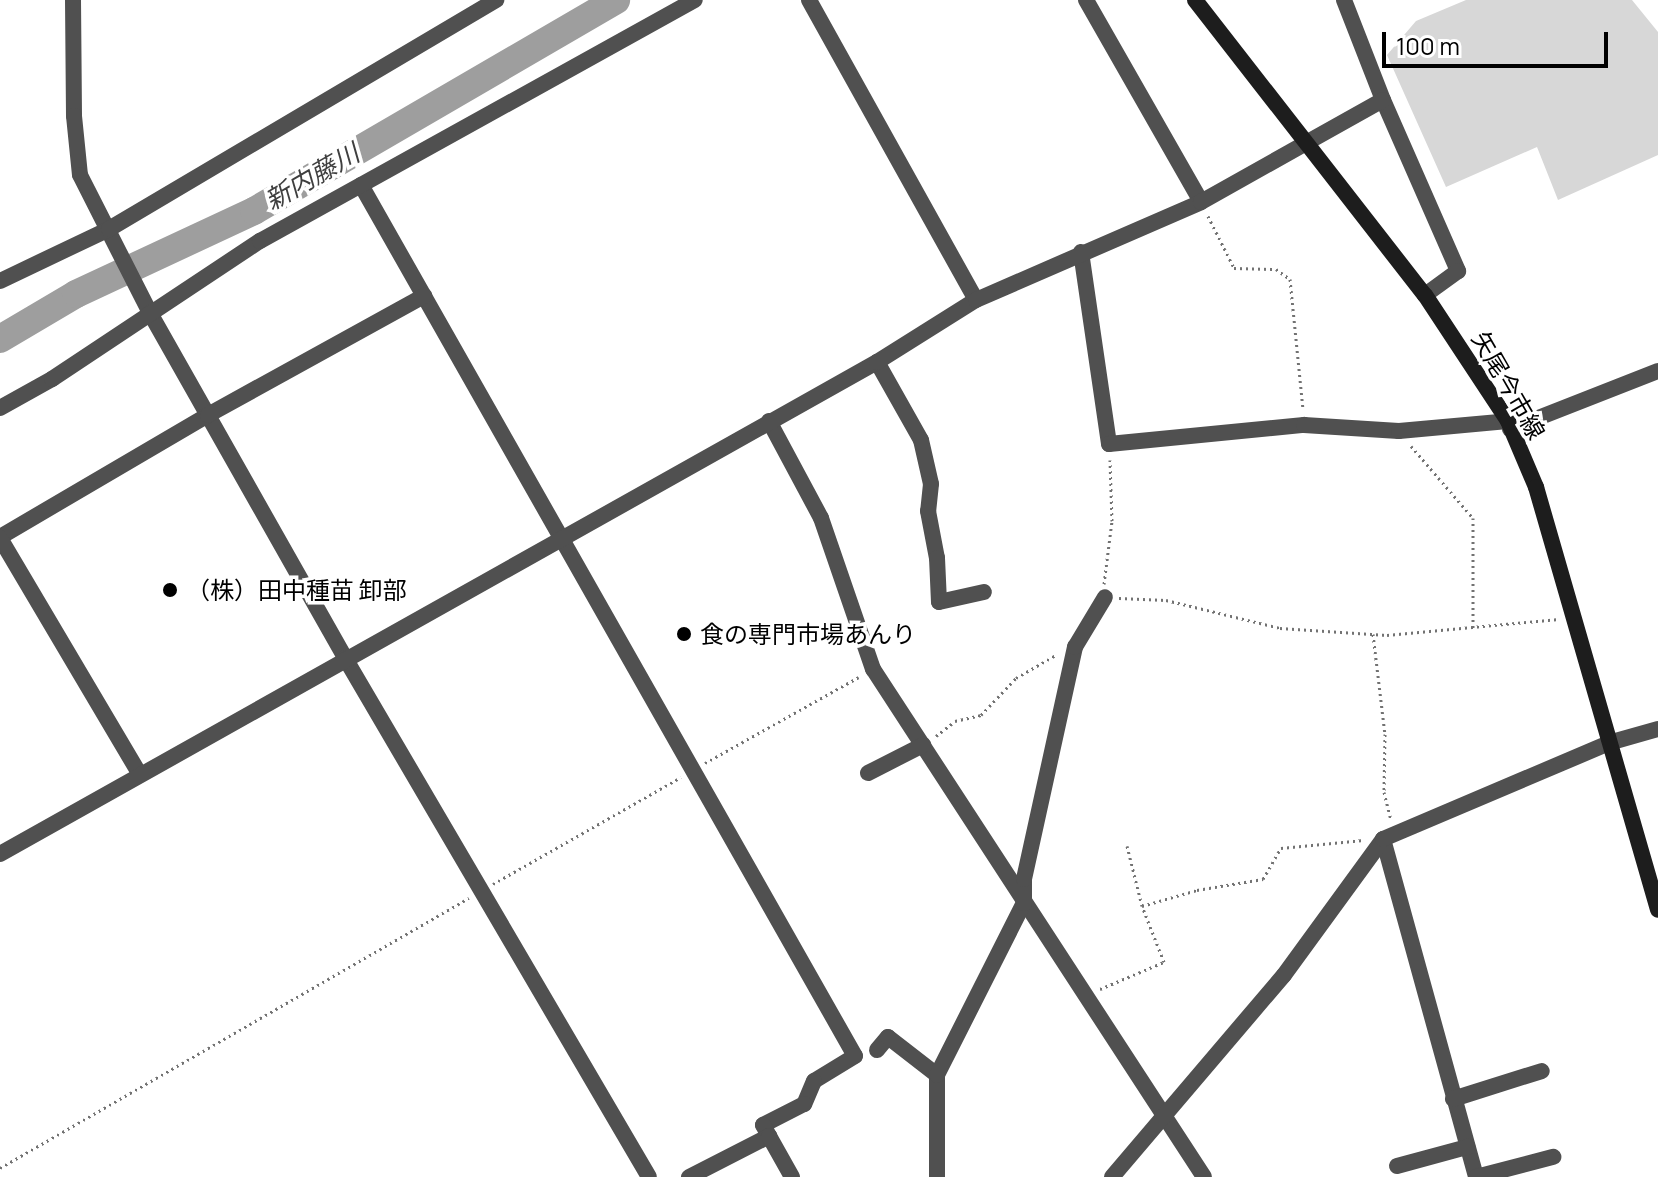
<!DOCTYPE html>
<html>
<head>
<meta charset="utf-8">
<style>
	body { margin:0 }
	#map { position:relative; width:1658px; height:1177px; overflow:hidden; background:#fff; font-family:Manrope,"Noto Sans JP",sans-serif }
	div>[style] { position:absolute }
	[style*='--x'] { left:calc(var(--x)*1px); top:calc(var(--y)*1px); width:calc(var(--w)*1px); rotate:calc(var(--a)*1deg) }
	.green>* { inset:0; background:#d7d7d7 }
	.river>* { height:28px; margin:-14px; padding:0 14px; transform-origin:14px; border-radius:14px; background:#9e9e9e }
	.path>* { height:3px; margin-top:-1.5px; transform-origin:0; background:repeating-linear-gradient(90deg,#727272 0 2px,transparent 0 6px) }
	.minor>* { height:16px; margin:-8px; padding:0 8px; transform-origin:8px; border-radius:8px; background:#505050 }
	.tertiary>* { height:16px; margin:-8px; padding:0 8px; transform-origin:8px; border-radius:8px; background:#505050 }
	.secondary>* { height:16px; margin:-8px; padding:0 8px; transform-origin:8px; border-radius:8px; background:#1d1d1d }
	.dots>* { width:22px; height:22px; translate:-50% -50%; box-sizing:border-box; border:4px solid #fff; border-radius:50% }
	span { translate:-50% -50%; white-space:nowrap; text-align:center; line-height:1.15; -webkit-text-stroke:7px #fff; paint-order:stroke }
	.street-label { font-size:24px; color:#000 }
	.poi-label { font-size:24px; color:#000 }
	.left { translate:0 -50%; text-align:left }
	.water-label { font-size:26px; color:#3f3f3f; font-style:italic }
	.scale { position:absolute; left:1382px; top:32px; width:226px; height:36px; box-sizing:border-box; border:4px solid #000; border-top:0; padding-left:10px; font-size:24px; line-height:28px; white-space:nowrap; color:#000; -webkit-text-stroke:6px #fff; paint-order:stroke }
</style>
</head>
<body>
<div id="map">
	<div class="green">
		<div style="clip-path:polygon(1466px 0,1632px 0,1658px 32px,1658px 155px,1558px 200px,1537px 147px,1446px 187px,1387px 55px,1416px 21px)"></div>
	</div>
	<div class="river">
		<div style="--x:0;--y:339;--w:88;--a:-30.6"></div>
		<div style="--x:76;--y:294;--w:196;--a:-25"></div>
		<div style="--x:254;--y:211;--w:419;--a:-30.2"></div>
	</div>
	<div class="path">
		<div style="--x:1208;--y:216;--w:58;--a:63.4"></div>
		<div style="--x:1234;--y:268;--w:42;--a:1.4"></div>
		<div style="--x:1276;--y:269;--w:17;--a:36"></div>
		<div style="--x:1290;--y:279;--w:131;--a:84.3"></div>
		<div style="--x:1411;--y:446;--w:95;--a:49.3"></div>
		<div style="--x:1473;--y:518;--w:110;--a:90"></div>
		<div style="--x:1104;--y:584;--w:64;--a:-82.8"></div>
		<div style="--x:1112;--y:521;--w:61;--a:-91.9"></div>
		<div style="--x:1119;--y:598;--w:47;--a:2.4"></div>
		<div style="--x:1166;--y:600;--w:117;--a:13.8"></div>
		<div style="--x:1280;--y:628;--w:107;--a:3.7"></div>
		<div style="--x:1387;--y:635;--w:173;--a:-5.3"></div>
		<div style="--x:1373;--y:634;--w:101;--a:83.2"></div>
		<div style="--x:1385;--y:734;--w:58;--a:91"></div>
		<div style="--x:1384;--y:792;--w:29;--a:76"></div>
		<div style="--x:936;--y:736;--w:24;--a:-38"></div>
		<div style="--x:955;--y:721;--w:27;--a:-13"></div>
		<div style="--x:981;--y:715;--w:51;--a:-46.6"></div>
		<div style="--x:1016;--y:678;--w:46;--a:-29.9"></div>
		<div style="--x:705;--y:763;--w:176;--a:-29.2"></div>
		<div style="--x:493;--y:884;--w:216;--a:-29.6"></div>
		<div style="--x:1142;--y:906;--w:57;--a:-16.2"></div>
		<div style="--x:1197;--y:890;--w:67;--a:-9.5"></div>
		<div style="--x:1263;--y:879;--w:36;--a:-60"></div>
		<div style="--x:1281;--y:848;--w:83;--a:-5.5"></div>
		<div style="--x:1100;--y:989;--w:69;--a:-22.9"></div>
		<div style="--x:1164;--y:962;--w:60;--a:-111.4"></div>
		<div style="--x:1142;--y:906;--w:62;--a:-104"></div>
		<div style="--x:0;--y:1168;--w:541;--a:-29.93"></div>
	</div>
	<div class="minor">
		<div style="--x:73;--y:0;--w:116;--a:89.5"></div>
		<div style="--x:74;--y:116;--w:59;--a:84.2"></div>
		<div style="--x:80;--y:175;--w:155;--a:63.1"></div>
		<div style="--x:150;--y:313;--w:396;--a:60.5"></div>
		<div style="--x:345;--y:658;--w:601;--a:59.64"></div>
		<div style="--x:809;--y:0;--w:343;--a:60.9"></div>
		<div style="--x:1086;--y:0;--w:232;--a:60.3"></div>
		<div style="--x:1344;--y:0;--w:107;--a:68.7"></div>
		<div style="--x:1383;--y:100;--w:187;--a:66.3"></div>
		<div style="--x:1458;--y:271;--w:41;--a:144"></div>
		<div style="--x:1306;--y:143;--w:88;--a:-29.2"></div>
		<div style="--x:361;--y:185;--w:1001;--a:60.44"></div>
		<div style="--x:855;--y:1056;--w:48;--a:148.6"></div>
		<div style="--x:814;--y:1081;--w:25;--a:113"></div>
		<div style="--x:804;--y:1104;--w:46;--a:152.9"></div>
		<div style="--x:763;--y:1125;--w:13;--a:61"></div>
		<div style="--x:1081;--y:252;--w:194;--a:81.7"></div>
		<div style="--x:1109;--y:444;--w:196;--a:-5.6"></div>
		<div style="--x:1304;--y:425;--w:95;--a:3.6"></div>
		<div style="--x:1399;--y:431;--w:109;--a:-5.2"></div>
		<div style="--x:877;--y:362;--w:90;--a:60.6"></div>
		<div style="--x:921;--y:440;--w:45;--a:77.2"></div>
		<div style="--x:931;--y:484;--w:27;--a:96"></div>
		<div style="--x:928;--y:511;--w:48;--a:79.2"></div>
		<div style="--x:937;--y:558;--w:44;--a:87.4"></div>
		<div style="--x:939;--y:602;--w:46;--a:-12.5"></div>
		<div style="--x:0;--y:408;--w:60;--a:-29.1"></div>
		<div style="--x:52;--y:379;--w:250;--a:-33.6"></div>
		<div style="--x:260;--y:241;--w:497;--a:-29"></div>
		<div style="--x:769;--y:421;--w:110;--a:61.8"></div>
		<div style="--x:821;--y:518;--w:160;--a:71"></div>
		<div style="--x:873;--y:669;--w:606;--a:56.91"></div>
		<div style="--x:1510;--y:429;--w:159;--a:-21.4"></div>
		<div style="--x:0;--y:537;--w:241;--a:-30.4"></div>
		<div style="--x:208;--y:415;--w:247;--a:-28.9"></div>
		<div style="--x:0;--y:538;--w:275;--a:59.4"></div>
		<div style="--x:868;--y:773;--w:62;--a:-27"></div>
		<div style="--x:1383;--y:839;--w:351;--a:74.6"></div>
		<div style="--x:877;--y:1050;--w:17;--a:-50"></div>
		<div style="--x:888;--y:1037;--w:62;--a:37.8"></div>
		<div style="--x:1453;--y:1099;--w:93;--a:-17.5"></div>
		<div style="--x:1397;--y:1166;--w:73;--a:-15.2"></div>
		<div style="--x:689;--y:1177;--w:90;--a:-27.1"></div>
		<div style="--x:769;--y:1136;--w:47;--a:60.7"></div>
		<div style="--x:937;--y:1177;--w:102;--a:-90"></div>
		<div style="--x:937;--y:1075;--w:193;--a:-63.2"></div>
		<div style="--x:1024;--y:903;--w:24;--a:-90"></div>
		<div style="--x:1024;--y:879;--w:238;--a:-77.6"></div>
		<div style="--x:1075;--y:647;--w:58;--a:-59"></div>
		<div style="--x:1112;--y:1177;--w:265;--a:-49.6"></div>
		<div style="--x:1284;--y:975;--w:168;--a:-53.9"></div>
		<div style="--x:1383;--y:839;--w:249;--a:-23"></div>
		<div style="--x:1612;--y:742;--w:48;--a:-15.8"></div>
		<div style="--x:1476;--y:1177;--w:80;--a:-14.6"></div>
	</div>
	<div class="tertiary">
		<div style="--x:0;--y:281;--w:121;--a:-25.5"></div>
		<div style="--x:109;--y:229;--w:450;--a:-30.6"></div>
		<div style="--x:0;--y:854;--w:1006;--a:-29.29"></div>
		<div style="--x:877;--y:362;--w:117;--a:-32.1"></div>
		<div style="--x:976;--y:300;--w:245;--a:-23.5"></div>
		<div style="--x:1201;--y:202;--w:120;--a:-29.3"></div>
	</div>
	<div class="secondary">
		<div style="--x:1195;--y:0;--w:374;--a:52.1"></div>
		<div style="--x:1425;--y:295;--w:151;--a:56.6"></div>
		<div style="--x:1508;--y:421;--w:72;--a:67"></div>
		<div style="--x:1536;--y:487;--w:440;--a:73.9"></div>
	</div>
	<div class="dots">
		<div style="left:170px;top:590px;background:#000"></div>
		<div style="left:684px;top:634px;background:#000"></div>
	</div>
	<div class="street-label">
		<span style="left:1509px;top:385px;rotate:60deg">矢尾今市線</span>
	</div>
	<div class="poi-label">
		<span class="left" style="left:186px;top:590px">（株）田中種苗 卸部</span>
		<span class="left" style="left:700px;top:634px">食の専門市場あんり</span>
	</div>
	<div class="water-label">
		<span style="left:312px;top:177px;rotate:-30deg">新内藤川</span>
	</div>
	<div class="scale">100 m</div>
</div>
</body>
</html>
